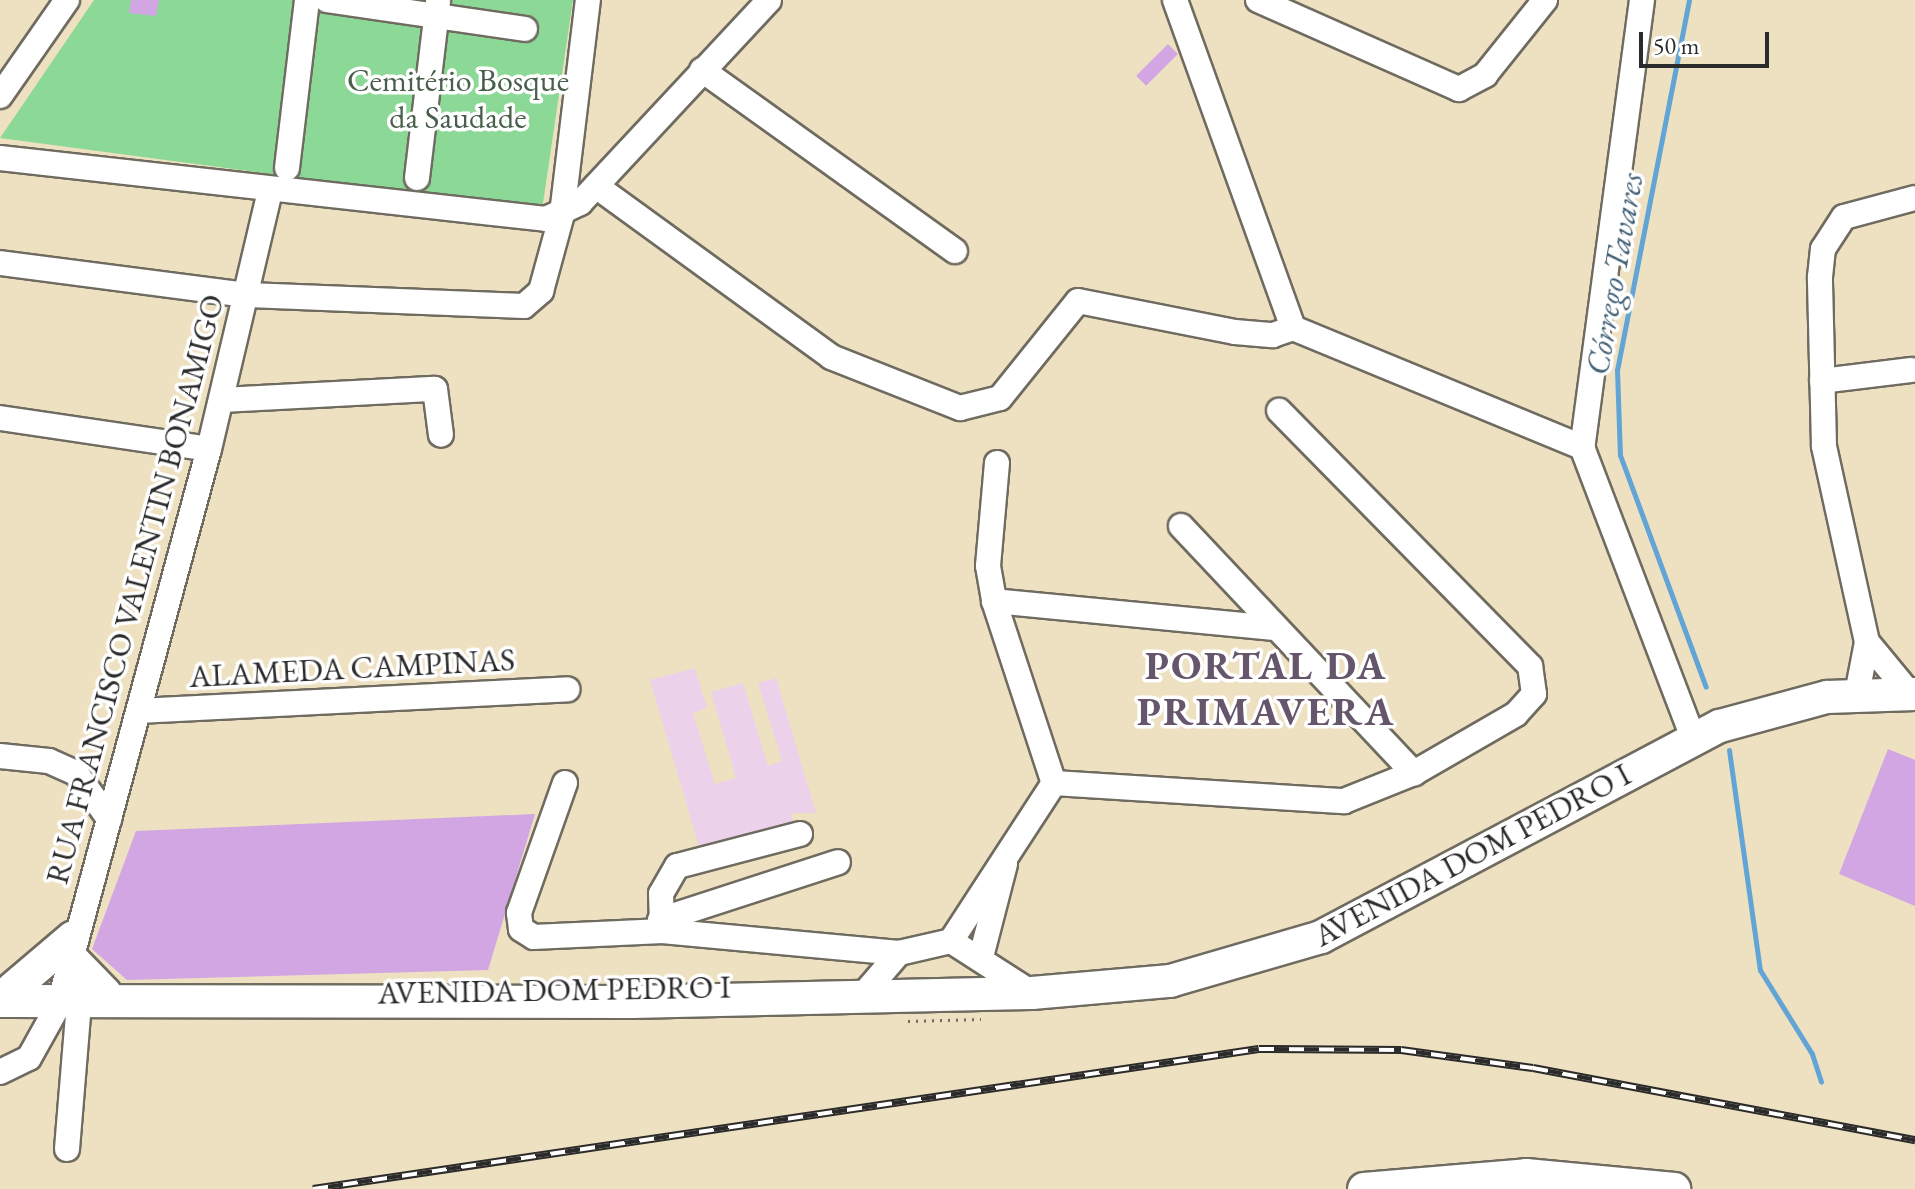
<!DOCTYPE html>
<html>
<head>
<meta charset="utf-8">
<style>
	body { margin:0 }
	#map { position:relative; width:1915px; height:1189px; overflow:hidden; background:#eee1c1; font-family:"EB Garamond",serif }
	div>[style] { position:absolute }
	[style*='--x'] { left:calc(var(--x)*1px); top:calc(var(--y)*1px); width:calc(var(--w)*1px); rotate:calc(var(--a)*1deg) }
	.built>* { inset:0; background:#ecd1ea }
	.green>* { inset:0; background:#8cd997 }
	.stream>* { height:5px; margin:-2.5px; padding:0 2.5px; transform-origin:2.5px; border-radius:2.5px; background:#61a4d5 }
	.building>* { inset:0; background:#d1a6e3; transform-origin:0 0 }
	.path>* { height:3px; margin-top:-1.5px; transform-origin:0; background:repeating-linear-gradient(90deg,#6f6b60 0 2px,transparent 0 8px) }
	.roads { filter:drop-shadow(2px 0 #6f6b60) drop-shadow(-2px 0 #6f6b60) drop-shadow(0 2px #6f6b60) drop-shadow(0 -2px #6f6b60) }
	.minor>* { height:24px; margin:-12px; padding:0 12px; transform-origin:12px; border-radius:12px; background:#fff }
	.major>* { height:32px; margin:-16px; padding:0 16px; transform-origin:16px; border-radius:16px; background:#fff }
	.rail>* { height:8px; margin-top:-4px; transform-origin:0; background:repeating-linear-gradient(90deg,#fff 0 15px,#2b2b2b 0 30px); box-sizing:border-box; border-block:2px solid #2b2b2b }
	span { translate:-50% -50%; white-space:nowrap; text-align:center; line-height:1.15; -webkit-text-stroke:7px #fff; paint-order:stroke }
	.park-label { font-size:32px; color:#485f4b }
	.street-label { font-size:32px; color:#2b2b2b }
	.water-label { font-size:34px; color:#436177; font-style:italic }
	.district-label { font-size:40px; color:#65566b; font-weight:700; letter-spacing:2px }
	.scale { position:absolute; left:1639px; top:32px; width:130px; height:36px; box-sizing:border-box; border:4px solid #2b2b2b; border-top:0; padding-left:10px; font-size:24px; line-height:28px; white-space:nowrap; color:#2b2b2b; -webkit-text-stroke:6px #fff; paint-order:stroke }
</style>
</head>
<body>
<div id="map">
	<div class="built">
		<div style="clip-path:polygon(695px 668px,707px 708px,693px 713px,715px 784px,736px 778px,711px 692px,743px 683px,768px 766px,782px 761px,758px 683px,776px 678px,816px 813px,791px 813px,795px 831px,702px 857px,650px 680px)"></div>
	</div>
	<div class="green">
		<div style="clip-path:polygon(94px 0,573px 0,542px 210px,0 138px)"></div>
	</div>
	<div class="stream">
		<div style="--x:1689;--y:0;--w:377;--a:101"></div>
		<div style="--x:1617;--y:370;--w:85;--a:88"></div>
		<div style="--x:1620;--y:455;--w:247;--a:69.7"></div>
		<div style="--x:1729;--y:750;--w:222;--a:82"></div>
		<div style="--x:1760;--y:970;--w:99;--a:58.2"></div>
		<div style="--x:1812;--y:1054;--w:29;--a:72"></div>
	</div>
	<div class="building">
		<div style="clip-path:polygon(131px 0,159px 0,156px 16px,129px 13px)"></div>
		<div style="left:1168px;top:44px;width:14px;height:45px;rotate:45deg"></div>
		<div style="clip-path:polygon(1888px 749px,1915px 760px,1915px 906px,1839px 874px)"></div>
		<div style="clip-path:polygon(535px 814px,488px 970px,127px 980px,92px 949px,136px 831px)"></div>
	</div>
	<div class="path">
		<div style="--x:908;--y:1021;--w:73;--a:-1.6"></div>
	</div>
	<div class="roads">
		<div class="minor">
			<div style="--x:327;--y:0;--w:200;--a:8.3"></div>
			<div style="--x:1175;--y:0;--w:349;--a:70.2"></div>
			<div style="--x:1258;--y:0;--w:220;--a:23.9"></div>
			<div style="--x:1459;--y:89;--w:30;--a:-28"></div>
			<div style="--x:1485;--y:75;--w:96;--a:-51.3"></div>
			<div style="--x:1642;--y:0;--w:451;--a:97.6"></div>
			<div style="--x:1582;--y:447;--w:311;--a:69.1"></div>
			<div style="--x:702;--y:70;--w:311;--a:35.6"></div>
			<div style="--x:0;--y:96;--w:117;--a:-55.1"></div>
			<div style="--x:0;--y:158;--w:549;--a:6.37"></div>
			<div style="--x:546;--y:219;--w:38;--a:-25"></div>
			<div style="--x:580;--y:203;--w:277;--a:-47"></div>
			<div style="--x:287;--y:168;--w:169;--a:-83.2"></div>
			<div style="--x:417;--y:178;--w:178;--a:-83.2"></div>
			<div style="--x:596;--y:186;--w:291;--a:36"></div>
			<div style="--x:831;--y:357;--w:139;--a:21.6"></div>
			<div style="--x:960;--y:408;--w:41;--a:-14"></div>
			<div style="--x:1000;--y:398;--w:124;--a:-51.2"></div>
			<div style="--x:1078;--y:301;--w:160;--a:11.2"></div>
			<div style="--x:1235;--y:332;--w:38;--a:5"></div>
			<div style="--x:1273;--y:335;--w:21;--a:-19"></div>
			<div style="--x:0;--y:263;--w:250;--a:7.4"></div>
			<div style="--x:248;--y:295;--w:276;--a:2.3"></div>
			<div style="--x:524;--y:306;--w:23;--a:-41"></div>
			<div style="--x:541;--y:291;--w:80;--a:-74.7"></div>
			<div style="--x:562;--y:214;--w:216;--a:-83.1"></div>
			<div style="--x:1293;--y:328;--w:313;--a:22.4"></div>
			<div style="--x:1822;--y:381;--w:90;--a:-7"></div>
			<div style="--x:222;--y:400;--w:213;--a:-3"></div>
			<div style="--x:435;--y:389;--w:46;--a:82.6"></div>
			<div style="--x:0;--y:418;--w:211;--a:8.4"></div>
			<div style="--x:997;--y:463;--w:103;--a:95"></div>
			<div style="--x:988;--y:566;--w:36;--a:80"></div>
			<div style="--x:994;--y:601;--w:192;--a:71.8"></div>
			<div style="--x:1181;--y:526;--w:340;--a:46.7"></div>
			<div style="--x:994;--y:601;--w:280;--a:5.5"></div>
			<div style="--x:1867;--y:642;--w:67;--a:50.4"></div>
			<div style="--x:1857;--y:694;--w:53;--a:-79.1"></div>
			<div style="--x:1867;--y:642;--w:201;--a:-102.4"></div>
			<div style="--x:1824;--y:446;--w:169;--a:-91.4"></div>
			<div style="--x:1820;--y:277;--w:28;--a:-84"></div>
			<div style="--x:1823;--y:249;--w:38;--a:-57"></div>
			<div style="--x:1844;--y:217;--w:73;--a:-15"></div>
			<div style="--x:140;--y:711;--w:428;--a:-2.9"></div>
			<div style="--x:0;--y:756;--w:49;--a:5.8"></div>
			<div style="--x:49;--y:761;--w:30;--a:24"></div>
			<div style="--x:76;--y:773;--w:57;--a:54.3"></div>
			<div style="--x:565;--y:783;--w:138;--a:109.5"></div>
			<div style="--x:519;--y:913;--w:16;--a:83"></div>
			<div style="--x:521;--y:929;--w:15;--a:32"></div>
			<div style="--x:534;--y:937;--w:128;--a:-2.7"></div>
			<div style="--x:1054;--y:783;--w:291;--a:3.6"></div>
			<div style="--x:1344;--y:801;--w:75;--a:-21.8"></div>
			<div style="--x:1414;--y:773;--w:118;--a:-30"></div>
			<div style="--x:1516;--y:714;--w:27;--a:-48"></div>
			<div style="--x:1534;--y:694;--w:28;--a:-98"></div>
			<div style="--x:1530;--y:666;--w:358;--a:-134.5"></div>
			<div style="--x:800;--y:834;--w:127;--a:165.4"></div>
			<div style="--x:677;--y:866;--w:32;--a:120"></div>
			<div style="--x:661;--y:894;--w:37;--a:88"></div>
			<div style="--x:662;--y:931;--w:238;--a:5.3"></div>
			<div style="--x:660;--y:920;--w:187;--a:-18"></div>
			<div style="--x:951;--y:941;--w:189;--a:-56.9"></div>
			<div style="--x:981;--y:957;--w:96;--a:-75.5"></div>
			<div style="--x:862;--y:996;--w:57;--a:-49.3"></div>
			<div style="--x:899;--y:953;--w:53;--a:-13"></div>
			<div style="--x:951;--y:941;--w:96;--a:32.7"></div>
			<div style="--x:0;--y:1072;--w:32;--a:-26"></div>
			<div style="--x:29;--y:1058;--w:62;--a:-60.9"></div>
			<div style="--x:59;--y:1004;--w:575;--a:-74.88"></div>
			<div style="--x:209;--y:449;--w:266;--a:-76.7"></div>
			<div style="--x:67;--y:1149;--w:145;--a:-85.3"></div>
		</div>
		<div class="major">
			<div style="--x:69;--y:956;--w:52;--a:45.8"></div>
			<div style="--x:12;--y:989;--w:80;--a:-40.4"></div>
			<div style="--x:0;--y:1001;--w:632;--a:0.09"></div>
			<div style="--x:632;--y:1002;--w:400;--a:-1.3"></div>
			<div style="--x:1032;--y:993;--w:139;--a:-5"></div>
			<div style="--x:1170;--y:981;--w:157;--a:-16.2"></div>
			<div style="--x:1321;--y:937;--w:451;--a:-27.9"></div>
			<div style="--x:1720;--y:726;--w:111;--a:-15.2"></div>
			<div style="--x:1827;--y:697;--w:88;--a:-2"></div>
			<div style="--x:1364;--y:1189;--w:163;--a:-4.9"></div>
			<div style="--x:1526;--y:1175;--w:149;--a:5.4"></div>
		</div>
	</div>
	<div class="rail">
		<div style="--x:313;--y:1189;--w:956;--a:-8.42"></div>
		<div style="--x:1259;--y:1049;--w:142;--a:0.4"></div>
		<div style="--x:1401;--y:1050;--w:133;--a:7.8"></div>
		<div style="--x:1533;--y:1068;--w:389;--a:10.7"></div>
	</div>
	<div class="park-label">
		<span style="left:458px;top:99px">Cemitério Bosque<br>da Saudade</span>
	</div>
	<div class="street-label">
		<span style="left:135px;top:589px;rotate:-75deg">RUA FRANCISCO VALENTIN BONAMIGO</span>
		<span style="left:352px;top:668px;rotate:-3deg">ALAMEDA CAMPINAS</span>
		<span style="left:1472px;top:855px;rotate:-28deg">AVENIDA DOM PEDRO I</span>
		<span style="left:554px;top:990px;rotate:-1deg">AVENIDA DOM PEDRO I</span>
	</div>
	<div class="water-label">
		<span style="left:1614px;top:274px;rotate:-80deg">Córrego Tavares</span>
	</div>
	<div class="district-label">
		<span style="left:1266px;top:688px">PORTAL DA<br>PRIMAVERA</span>
	</div>
	<div class="scale">50 m</div>
</div>
</body>
</html>
